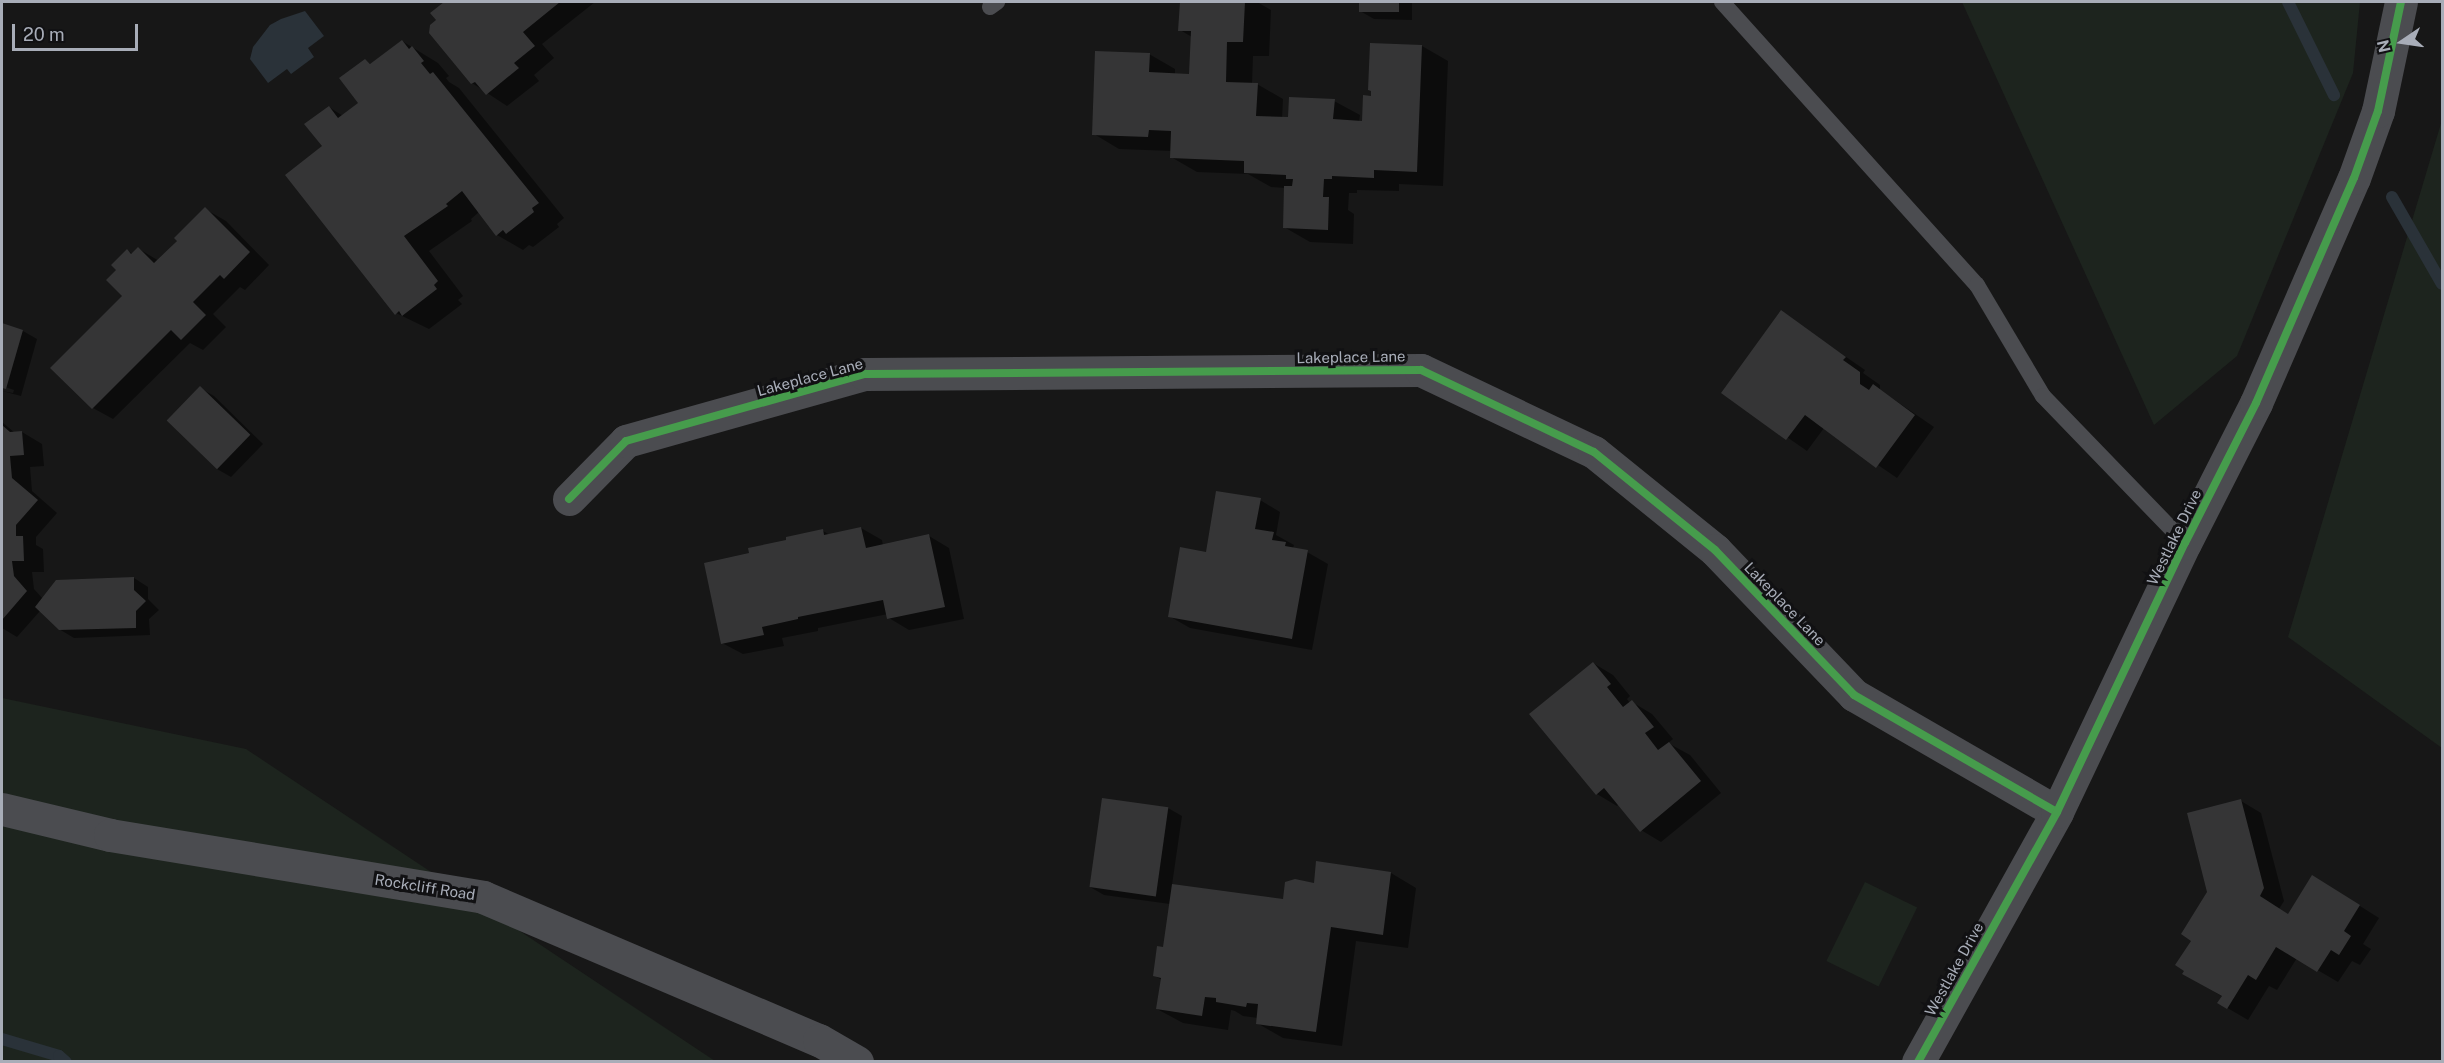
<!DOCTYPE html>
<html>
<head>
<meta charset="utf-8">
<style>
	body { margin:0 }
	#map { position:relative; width:2444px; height:1063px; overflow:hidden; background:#171717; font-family:"Public Sans",sans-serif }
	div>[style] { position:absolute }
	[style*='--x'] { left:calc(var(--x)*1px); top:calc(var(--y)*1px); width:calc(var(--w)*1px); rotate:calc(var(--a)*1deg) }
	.green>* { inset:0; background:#1d241e; transform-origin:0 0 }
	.water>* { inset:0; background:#2a3239 }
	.shadow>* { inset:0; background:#0007 }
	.stream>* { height:12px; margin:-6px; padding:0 6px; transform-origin:6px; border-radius:6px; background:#2a3239 }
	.building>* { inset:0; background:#353536; transform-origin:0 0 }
	.service>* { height:16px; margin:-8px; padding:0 8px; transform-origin:8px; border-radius:8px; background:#4b4c50 }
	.minor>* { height:33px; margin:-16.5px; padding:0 16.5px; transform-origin:16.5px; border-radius:16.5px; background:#4b4c50 }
	.tertiary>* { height:33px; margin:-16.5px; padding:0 16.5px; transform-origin:16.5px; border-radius:16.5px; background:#4b4c50 }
	.cycleway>* { height:8px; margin:-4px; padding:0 4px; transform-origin:4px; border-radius:4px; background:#469c4c }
	span { translate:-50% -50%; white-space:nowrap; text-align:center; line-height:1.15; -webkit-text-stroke:6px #111113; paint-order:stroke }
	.street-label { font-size:15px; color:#a8adb8 }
	.frame { position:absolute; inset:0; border:3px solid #a8adb8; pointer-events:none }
	.north { position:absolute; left:2372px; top:12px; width:60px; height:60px; -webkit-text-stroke:4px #111113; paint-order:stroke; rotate:257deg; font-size:16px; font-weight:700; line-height:24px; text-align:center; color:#a8adb8 }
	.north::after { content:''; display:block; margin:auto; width:21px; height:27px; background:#a8adb8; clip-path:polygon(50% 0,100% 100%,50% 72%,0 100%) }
	.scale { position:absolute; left:12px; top:24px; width:126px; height:27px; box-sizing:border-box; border:3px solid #a8adb8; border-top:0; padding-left:8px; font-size:18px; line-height:21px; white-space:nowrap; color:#a8adb8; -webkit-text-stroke:4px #111113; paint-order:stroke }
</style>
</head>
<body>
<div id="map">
	<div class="green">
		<div style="clip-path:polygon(1962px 2px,2360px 2px,2353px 73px,2237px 356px,2154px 425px)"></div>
		<div style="clip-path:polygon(2442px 120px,2442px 748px,2288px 637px)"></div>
		<div style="clip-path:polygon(2px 698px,246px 749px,715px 1061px,2px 1061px)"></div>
		<div style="left:1865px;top:882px;width:58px;height:88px;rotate:26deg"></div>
	</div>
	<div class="water">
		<div style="clip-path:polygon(305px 11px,324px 36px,308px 48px,314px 57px,291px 74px,287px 69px,268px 83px,250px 59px,253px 47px,270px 25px,281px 19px)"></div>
	</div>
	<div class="shadow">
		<div style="clip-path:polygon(446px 2px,595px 2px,542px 44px,554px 58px,534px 75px,539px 81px,507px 106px,472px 83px,432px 13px)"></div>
		<div style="clip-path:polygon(1181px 2px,1257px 2px,1271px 10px,1269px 56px,1253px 56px,1252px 84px,1257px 84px,1283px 99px,1282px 119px,1289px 119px,1334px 101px,1360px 115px,1359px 122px,1364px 122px,1372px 97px,1422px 46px,1448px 61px,1443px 186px,1399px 184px,1399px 191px,1357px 190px,1357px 193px,1349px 193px,1348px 210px,1354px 214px,1353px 244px,1310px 242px,1284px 227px,1286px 188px,1271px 187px,1248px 174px,1197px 172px,1171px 157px,1172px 151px,1119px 149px,1094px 134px,1149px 54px,1175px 69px,1175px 75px,1190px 75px,1192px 37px,1180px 30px)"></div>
		<div style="clip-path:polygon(1361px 2px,1412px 2px,1412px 20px,1374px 19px,1360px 11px)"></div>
		<div style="clip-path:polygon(402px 41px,438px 63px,449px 76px,446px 78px,449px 82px,459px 88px,564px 218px,557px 224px,559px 227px,533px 247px,529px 245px,523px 250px,497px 235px,479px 212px,471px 219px,472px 221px,429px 251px,463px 296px,458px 300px,462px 304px,429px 329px,396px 313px,324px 147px,329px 107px,343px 116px,360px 103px,365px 60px,372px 65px)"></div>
		<div style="clip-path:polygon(205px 209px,226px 221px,269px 265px,245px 290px,240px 287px,213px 314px,226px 327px,203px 350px,190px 343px,113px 419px,93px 408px,125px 296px,118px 270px,128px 251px,133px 254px,139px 249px,159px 261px)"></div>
		<div style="clip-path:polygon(1781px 312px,1865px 370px,1863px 373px,1880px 385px,1880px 390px,1934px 427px,1897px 478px,1824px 428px,1807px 451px,1723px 392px)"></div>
		<div style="clip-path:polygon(2px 325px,23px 331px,37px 339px,21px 396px,2px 391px,13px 393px,14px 390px,2px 386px)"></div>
		<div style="clip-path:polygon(200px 388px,214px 396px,263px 444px,231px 477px,217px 469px)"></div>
		<div style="clip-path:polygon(2px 422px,15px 433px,22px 432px,42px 444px,44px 466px,30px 467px,32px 491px,57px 513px,36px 537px,36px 545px,43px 549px,44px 572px,32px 572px,34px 589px,43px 599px,134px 578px,148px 587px,148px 599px,159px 610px,149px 619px,150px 635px,74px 638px,59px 629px,40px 611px,17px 637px,2px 628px)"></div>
		<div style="clip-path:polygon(1260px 500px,1280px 512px,1276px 535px,1294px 545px,1293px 548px,1307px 552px,1328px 564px,1312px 650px,1190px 628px,1169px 616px,1207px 554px)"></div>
		<div style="clip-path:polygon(861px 528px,882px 540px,883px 546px,929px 536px,949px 548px,964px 619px,909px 630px,889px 618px,888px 614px,818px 628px,818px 631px,782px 638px,784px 646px,743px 654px,722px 643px,750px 554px,823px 531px,830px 535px)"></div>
		<div style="clip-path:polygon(1593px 663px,1613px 675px,1630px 696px,1627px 699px,1630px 703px,1632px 702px,1652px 714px,1673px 739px,1668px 743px,1690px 755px,1721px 793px,1661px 842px,1641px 830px,1619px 804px,1617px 806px,1597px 794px)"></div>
		<div style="clip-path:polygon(1103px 800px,1168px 808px,1182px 816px,1172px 885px,1284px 901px,1315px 885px,1391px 873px,1416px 888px,1408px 948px,1356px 941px,1342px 1046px,1283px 1038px,1257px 1023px,1258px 1018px,1243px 1016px,1235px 1011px,1231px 1010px,1228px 1030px,1183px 1023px,1157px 1009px,1162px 980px,1155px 976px,1164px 949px,1170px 904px,1104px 895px,1090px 887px)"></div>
		<div style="clip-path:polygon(2241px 801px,2261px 813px,2284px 901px,2279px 909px,2289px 915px,2333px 889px,2379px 918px,2363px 944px,2371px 949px,2360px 965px,2352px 961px,2338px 982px,2297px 958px,2277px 990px,2269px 986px,2248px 1020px,2219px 1003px,2223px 997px,2184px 974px)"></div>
	</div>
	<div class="stream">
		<div style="--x:2288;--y:2;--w:104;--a:63.7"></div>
		<div style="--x:2392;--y:197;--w:100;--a:60.1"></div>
		<div style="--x:2;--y:1039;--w:59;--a:16.6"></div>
		<div style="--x:59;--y:1056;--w:9;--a:41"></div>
	</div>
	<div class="building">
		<div style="clip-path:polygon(444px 2px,560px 2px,523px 32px,535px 46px,514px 63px,519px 68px,486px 95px,475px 82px,471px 84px,429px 33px,430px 25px,436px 20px,430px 13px)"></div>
		<div style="clip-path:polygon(1180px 2px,1245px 2px,1243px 42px,1227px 42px,1226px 82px,1258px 83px,1256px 116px,1288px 117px,1289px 97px,1335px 99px,1333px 119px,1362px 121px,1363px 95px,1371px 96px,1371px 91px,1368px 90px,1370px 43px,1422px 45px,1417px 172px,1374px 170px,1374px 178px,1332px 176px,1332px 179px,1324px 179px,1323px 197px,1329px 197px,1328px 230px,1283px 228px,1284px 186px,1292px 186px,1293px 179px,1286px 179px,1286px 175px,1244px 173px,1244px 161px,1170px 158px,1171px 131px,1149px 130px,1148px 137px,1092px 135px,1095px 51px,1150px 53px,1149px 72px,1189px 74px,1191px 31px,1178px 31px)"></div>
		<div style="left:1359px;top:2px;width:40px;height:10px"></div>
		<div style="clip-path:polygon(402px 40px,409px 49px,412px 46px,424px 61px,421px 63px,430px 74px,433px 72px,539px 203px,532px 208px,534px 212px,506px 234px,503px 230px,496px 236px,462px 191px,446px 204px,448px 206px,404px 236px,438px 281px,434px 285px,437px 289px,402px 316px,399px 311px,395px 315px,285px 175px,322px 146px,304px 124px,329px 106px,338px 118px,358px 103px,339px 78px,365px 59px,370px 64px)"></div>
		<div style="clip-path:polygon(205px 207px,250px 252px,224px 279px,220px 275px,193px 302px,206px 315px,181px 340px,171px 330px,92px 409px,50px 368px,122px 296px,106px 280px,116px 270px,111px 265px,127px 249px,131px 254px,138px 247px,154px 263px,177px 241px,174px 238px)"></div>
		<div style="clip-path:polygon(1781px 310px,1846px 357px,1843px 360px,1860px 372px,1860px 384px,1869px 390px,1873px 384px,1915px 415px,1876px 468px,1805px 415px,1786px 440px,1721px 393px)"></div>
		<div style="clip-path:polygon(2px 323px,23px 330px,6px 389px,2px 388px)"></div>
		<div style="left:200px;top:386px;width:70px;height:48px;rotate:44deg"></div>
		<div style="clip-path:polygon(2px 425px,10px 432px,22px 431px,24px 455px,10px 456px,12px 478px,38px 500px,16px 525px,16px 536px,23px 536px,24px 561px,12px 561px,14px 576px,27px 591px,2px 620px)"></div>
		<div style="clip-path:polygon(1216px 491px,1261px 498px,1255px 529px,1274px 532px,1272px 540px,1286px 542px,1285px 546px,1308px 550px,1292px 639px,1168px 617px,1180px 547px,1206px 552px)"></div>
		<div style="clip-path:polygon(861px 527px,866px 548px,929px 534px,945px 607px,887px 619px,883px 600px,798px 617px,798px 619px,762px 627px,764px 635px,721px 644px,704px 563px,749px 553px,748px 548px,786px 540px,786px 537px,823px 529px,824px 535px)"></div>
		<div style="clip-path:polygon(134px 577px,134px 590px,146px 601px,136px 611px,136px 628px,59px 630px,35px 607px,56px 580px)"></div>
		<div style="clip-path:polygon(1593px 662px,1611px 684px,1607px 687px,1623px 707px,1632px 700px,1654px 727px,1645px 733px,1658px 750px,1669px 742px,1701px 781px,1640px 832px,1604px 788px,1596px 795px,1529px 714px)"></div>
		<div style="left:1102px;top:798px;width:67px;height:90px;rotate:8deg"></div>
		<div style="clip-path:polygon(2241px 799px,2264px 888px,2260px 896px,2288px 914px,2312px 875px,2360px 905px,2344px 931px,2351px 936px,2339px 955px,2331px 950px,2317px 972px,2276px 947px,2256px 980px,2248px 975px,2227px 1009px,2217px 1003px,2222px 996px,2182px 974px,2184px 971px,2175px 965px,2191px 941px,2181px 934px,2207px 892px,2187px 813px)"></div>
		<div style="clip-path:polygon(1316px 861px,1391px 872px,1383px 935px,1331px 927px,1316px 1032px,1256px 1024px,1258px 1004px,1247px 1003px,1246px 1007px,1216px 1002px,1216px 998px,1205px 997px,1202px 1016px,1156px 1009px,1161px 978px,1153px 976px,1157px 946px,1163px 947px,1172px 884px,1283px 899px,1285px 882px,1295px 879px,1314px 883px)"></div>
	</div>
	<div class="service">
		<div style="--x:1722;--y:2;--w:381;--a:48"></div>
		<div style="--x:1977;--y:285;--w:129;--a:59.3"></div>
		<div style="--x:2043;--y:396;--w:204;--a:46"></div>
		<div style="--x:990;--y:7;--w:9;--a:-36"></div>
	</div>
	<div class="minor">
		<div style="--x:569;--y:499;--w:81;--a:-45.5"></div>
		<div style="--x:626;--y:441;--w:248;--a:-15.7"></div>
		<div style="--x:865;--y:374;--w:556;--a:-0.41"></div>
		<div style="--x:1421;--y:370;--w:191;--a:25.4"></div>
		<div style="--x:1594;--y:452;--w:156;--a:39"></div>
		<div style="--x:1715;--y:550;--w:201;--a:46.2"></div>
		<div style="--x:1854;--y:695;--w:234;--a:30"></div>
		<div style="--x:2;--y:809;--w:111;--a:13.5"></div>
		<div style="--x:110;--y:835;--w:378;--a:9.4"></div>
		<div style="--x:483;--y:897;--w:365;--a:23.1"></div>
		<div style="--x:819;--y:1040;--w:44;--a:30.1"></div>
	</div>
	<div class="tertiary">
		<div style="--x:1918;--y:1062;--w:286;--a:-60.9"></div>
		<div style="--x:2057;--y:812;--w:298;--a:-64.6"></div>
		<div style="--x:2185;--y:543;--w:157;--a:-63.1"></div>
		<div style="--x:2256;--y:403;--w:245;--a:-66.5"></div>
		<div style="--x:2354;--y:178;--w:71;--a:-70.3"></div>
		<div style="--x:2378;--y:111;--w:111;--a:-78.1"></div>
	</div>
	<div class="cycleway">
		<div style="--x:569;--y:499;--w:81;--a:-45.5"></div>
		<div style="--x:626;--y:441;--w:248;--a:-15.7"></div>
		<div style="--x:865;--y:374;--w:556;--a:-0.41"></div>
		<div style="--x:1421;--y:370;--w:191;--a:25.4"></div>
		<div style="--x:1594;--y:452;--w:156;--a:39"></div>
		<div style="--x:1715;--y:550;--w:201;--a:46.2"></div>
		<div style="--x:1854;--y:695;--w:234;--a:30"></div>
		<div style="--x:1918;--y:1062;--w:286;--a:-60.9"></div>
		<div style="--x:2057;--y:812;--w:298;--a:-64.6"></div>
		<div style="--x:2185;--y:543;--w:157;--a:-63.1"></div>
		<div style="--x:2256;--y:403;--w:245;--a:-66.5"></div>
		<div style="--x:2354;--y:178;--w:71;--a:-70.3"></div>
		<div style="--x:2378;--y:111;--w:111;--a:-78.1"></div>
	</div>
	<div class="street-label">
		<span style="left:1351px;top:357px;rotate:-1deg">Lakeplace Lane</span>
		<span style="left:810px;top:377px;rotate:-15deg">Lakeplace Lane</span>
		<span style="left:2174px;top:537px;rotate:-64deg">Westlake Drive</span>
		<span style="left:1785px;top:604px;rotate:46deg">Lakeplace Lane</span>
		<span style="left:425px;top:887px;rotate:9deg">Rockcliff Road</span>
		<span style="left:1954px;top:969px;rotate:-61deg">Westlake Drive</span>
	</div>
	<div class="frame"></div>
	<div class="north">N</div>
	<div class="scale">20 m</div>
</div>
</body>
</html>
